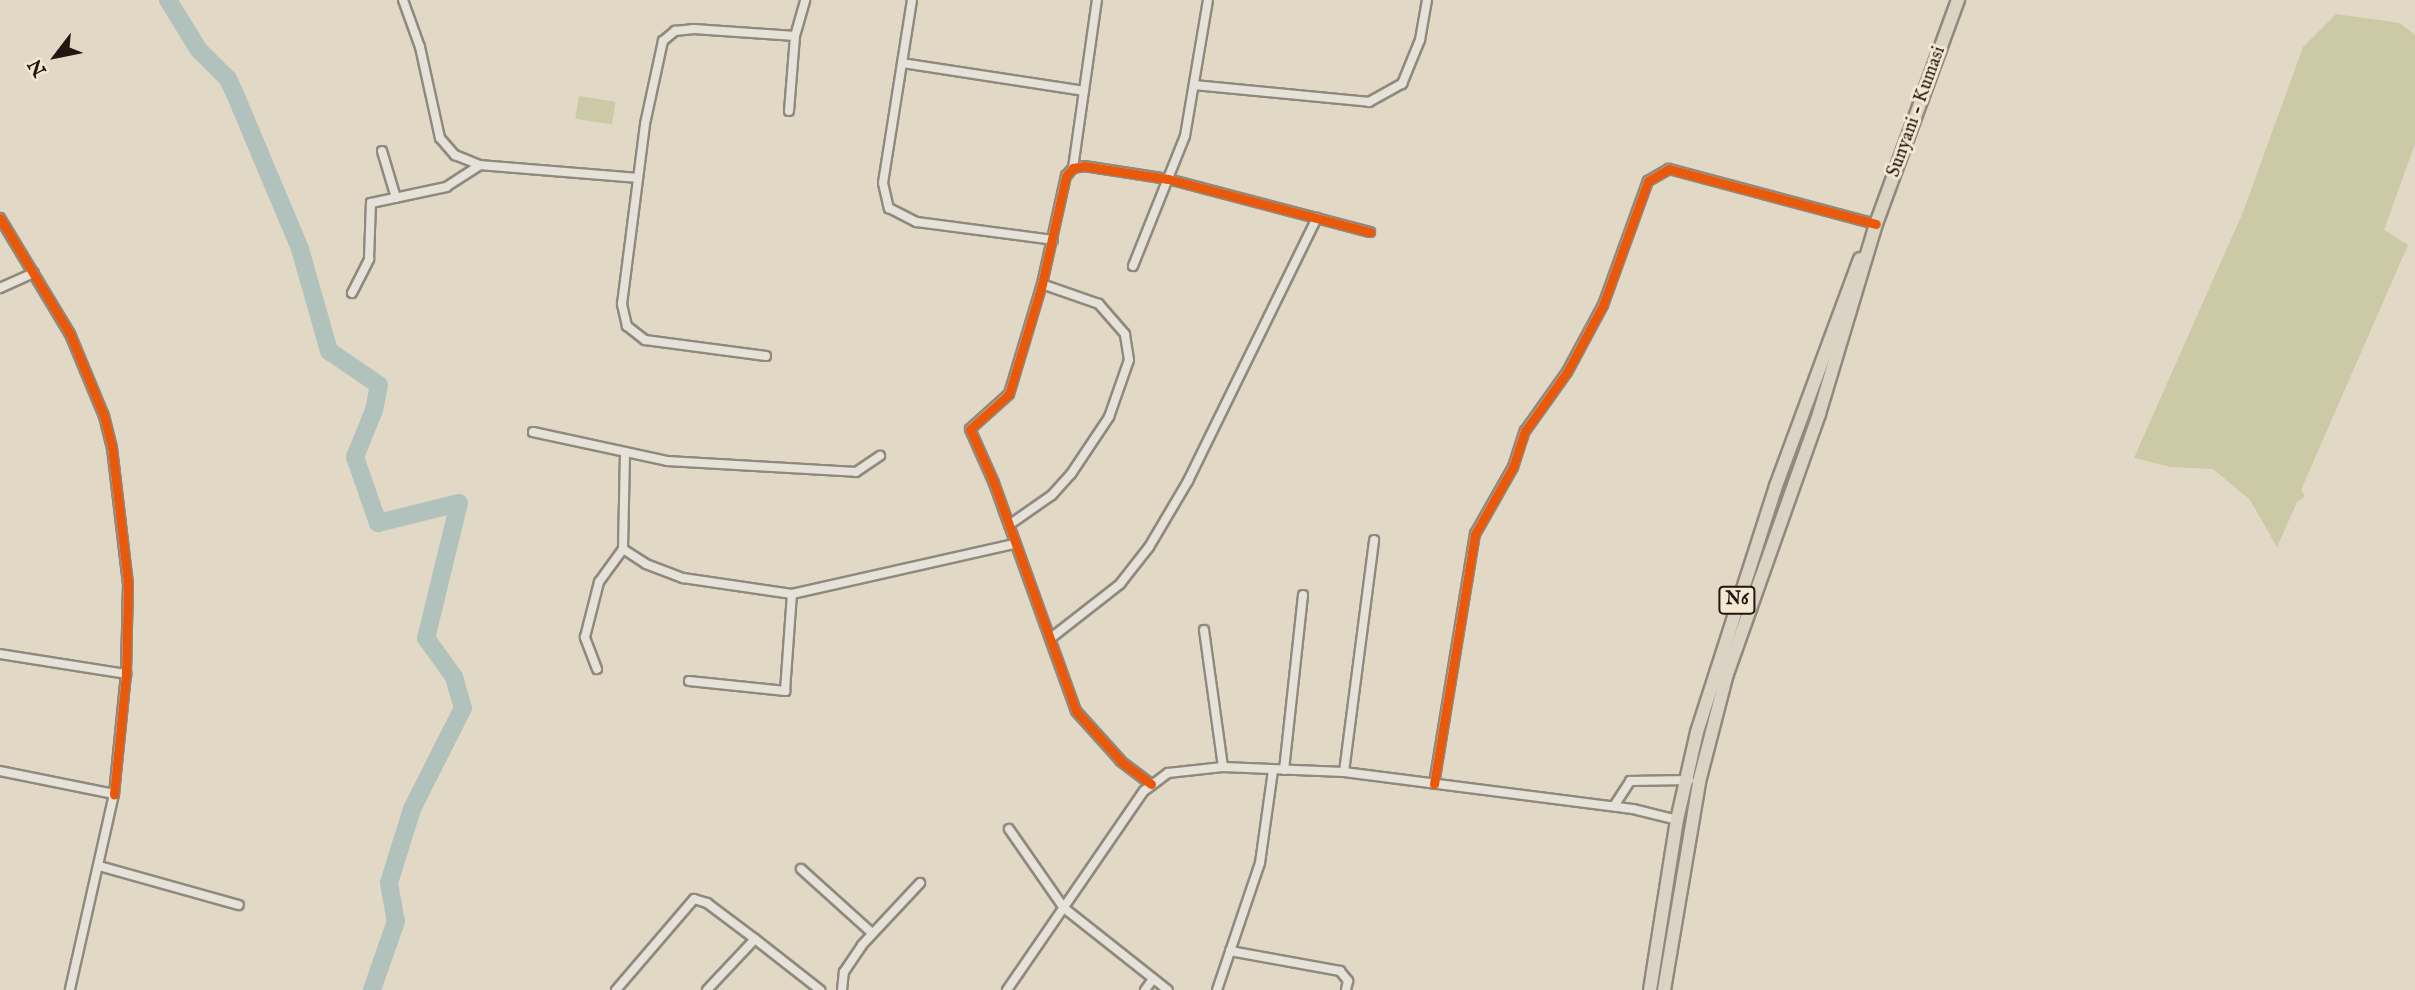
<!DOCTYPE html>
<html>
<head>
<meta charset="utf-8">
<style>
	body { margin:0 }
	#map { position:relative; width:2415px; height:990px; overflow:hidden; background:#e1d8c5; font-family:"IM FELL English",serif }
	div>[style] { position:absolute }
	[style*='--x'] { left:calc(var(--x)*1px); top:calc(var(--y)*1px); width:calc(var(--w)*1px); rotate:calc(var(--a)*1deg) }
	.green>* { inset:0; background:#cccaa6; transform-origin:0 0 }
	.river>* { height:18px; margin:-9px; padding:0 9px; transform-origin:9px; border-radius:9px; background:#b1c2bc }
	.roads { filter:drop-shadow(2px 0 #90897e) drop-shadow(-2px 0 #90897e) drop-shadow(0 2px #90897e) drop-shadow(0 -2px #90897e) }
	.street>* { height:8px; margin:-4px; padding:0 4px; transform-origin:4px; border-radius:4px; background:#e7e2d9 }
	.primary>* { height:12px; margin:-6px; padding:0 6px; transform-origin:6px; border-radius:6px; background:#dbd3c4 }
	.cycleway>* { height:9px; margin:-4.5px; padding:0 4.5px; transform-origin:4.5px; border-radius:4.5px; background:#e8590c }
	span { translate:-50% -50%; white-space:nowrap; text-align:center; line-height:1.15; -webkit-text-stroke:6px #f3e8d2; paint-order:stroke }
	.shield-label span { padding:2px 5px; background:#f3e8d2; border:2px solid; border-radius:5px; -webkit-text-stroke-width:0 }
	.shield-label { font-size:18px; color:#231510; font-weight:700 }
	.street-label { font-size:19px; color:#231510 }
	.north { position:absolute; left:21px; top:21px; width:70px; height:70px; -webkit-text-stroke:5px #f3e8d2; paint-order:stroke; rotate:238deg; font-size:19px; font-weight:700; line-height:28px; text-align:center; color:#231510 }
	.north::after { content:''; display:block; margin:auto; width:24px; height:32px; background:#231510; clip-path:polygon(50% 0,100% 100%,50% 72%,0 100%) }
</style>
</head>
<body>
<div id="map">
	<div class="green">
		<div style="clip-path:polygon(2336px 14px,2400px 23px,2415px 35px,2415px 144px,2384px 230px,2408px 245px,2301px 490px,2305px 496px,2297px 502px,2277px 547px,2250px 500px,2213px 469px,2170px 467px,2134px 458px,2243px 212px,2303px 47px)"></div>
		<div style="left:579px;top:96px;width:37px;height:23px;rotate:9deg"></div>
	</div>
	<div class="river">
		<div style="--x:168;--y:0;--w:59;--a:58.2"></div>
		<div style="--x:199;--y:50;--w:41;--a:45"></div>
		<div style="--x:228;--y:79;--w:17;--a:65"></div>
		<div style="--x:235;--y:94;--w:168;--a:67.2"></div>
		<div style="--x:300;--y:249;--w:106;--a:74.1"></div>
		<div style="--x:329;--y:351;--w:60;--a:34.2"></div>
		<div style="--x:379;--y:385;--w:25;--a:101"></div>
		<div style="--x:374;--y:410;--w:51;--a:112"></div>
		<div style="--x:355;--y:457;--w:70;--a:70.8"></div>
		<div style="--x:378;--y:523;--w:83;--a:-13.9"></div>
		<div style="--x:459;--y:503;--w:139;--a:103.7"></div>
		<div style="--x:426;--y:638;--w:48;--a:54.3"></div>
		<div style="--x:454;--y:677;--w:32;--a:74"></div>
		<div style="--x:463;--y:708;--w:113;--a:116.8"></div>
		<div style="--x:412;--y:809;--w:77;--a:107.3"></div>
		<div style="--x:389;--y:883;--w:39;--a:80"></div>
		<div style="--x:396;--y:921;--w:73;--a:109.2"></div>
	</div>
	<div class="roads">
		<div class="street">
			<div style="--x:403;--y:0;--w:50;--a:70.1"></div>
			<div style="--x:420;--y:47;--w:93;--a:77.6"></div>
			<div style="--x:440;--y:138;--w:23;--a:49"></div>
			<div style="--x:455;--y:155;--w:27;--a:22"></div>
			<div style="--x:480;--y:165;--w:158;--a:4.7"></div>
			<div style="--x:912;--y:0;--w:185;--a:99"></div>
			<div style="--x:883;--y:183;--w:26;--a:77"></div>
			<div style="--x:889;--y:208;--w:31;--a:27"></div>
			<div style="--x:917;--y:222;--w:137;--a:7.5"></div>
			<div style="--x:902;--y:63;--w:184;--a:8.7"></div>
			<div style="--x:1194;--y:85;--w:176;--a:5.5"></div>
			<div style="--x:1369;--y:102;--w:38;--a:-29"></div>
			<div style="--x:1402;--y:84;--w:48;--a:-67.8"></div>
			<div style="--x:1420;--y:40;--w:41;--a:-80.1"></div>
			<div style="--x:789;--y:111;--w:75;--a:-85.4"></div>
			<div style="--x:795;--y:36;--w:37;--a:-74"></div>
			<div style="--x:382;--y:151;--w:49;--a:73.4"></div>
			<div style="--x:1073;--y:168;--w:170;--a:-81.9"></div>
			<div style="--x:0;--y:218;--w:135;--a:58.9"></div>
			<div style="--x:70;--y:334;--w:89;--a:67.5"></div>
			<div style="--x:104;--y:416;--w:33;--a:76"></div>
			<div style="--x:112;--y:448;--w:137;--a:83.3"></div>
			<div style="--x:128;--y:584;--w:90;--a:91.3"></div>
			<div style="--x:126;--y:674;--w:121;--a:95.7"></div>
			<div style="--x:1133;--y:266;--w:140;--a:-68.2"></div>
			<div style="--x:1185;--y:136;--w:138;--a:-80.4"></div>
			<div style="--x:0;--y:288;--w:37;--a:-24"></div>
			<div style="--x:352;--y:293;--w:38;--a:-63"></div>
			<div style="--x:369;--y:259;--w:56;--a:-88"></div>
			<div style="--x:371;--y:203;--w:77;--a:-12"></div>
			<div style="--x:446;--y:187;--w:40;--a:-32.9"></div>
			<div style="--x:766;--y:356;--w:122;--a:-172.5"></div>
			<div style="--x:645;--y:340;--w:23;--a:-142"></div>
			<div style="--x:627;--y:326;--w:23;--a:-103"></div>
			<div style="--x:622;--y:304;--w:181;--a:-82.7"></div>
			<div style="--x:645;--y:124;--w:85;--a:-77.8"></div>
			<div style="--x:663;--y:41;--w:16;--a:-40"></div>
			<div style="--x:675;--y:31;--w:19;--a:-6"></div>
			<div style="--x:694;--y:29;--w:101;--a:4"></div>
			<div style="--x:533;--y:432;--w:137;--a:12.2"></div>
			<div style="--x:667;--y:461;--w:189;--a:3.3"></div>
			<div style="--x:856;--y:472;--w:29;--a:-34"></div>
			<div style="--x:1009;--y:525;--w:52;--a:-34.9"></div>
			<div style="--x:1052;--y:495;--w:28;--a:-48"></div>
			<div style="--x:1071;--y:474;--w:69;--a:-56.3"></div>
			<div style="--x:1109;--y:417;--w:60;--a:-70.7"></div>
			<div style="--x:1129;--y:360;--w:26;--a:-99"></div>
			<div style="--x:1125;--y:334;--w:40;--a:-131"></div>
			<div style="--x:1099;--y:304;--w:60;--a:-160.7"></div>
			<div style="--x:623;--y:549;--w:27;--a:33"></div>
			<div style="--x:646;--y:564;--w:40;--a:21"></div>
			<div style="--x:683;--y:578;--w:110;--a:8.4"></div>
			<div style="--x:792;--y:594;--w:228;--a:-12.7"></div>
			<div style="--x:1204;--y:630;--w:138;--a:82.1"></div>
			<div style="--x:1051;--y:638;--w:88;--a:-38"></div>
			<div style="--x:1120;--y:584;--w:47;--a:-51.9"></div>
			<div style="--x:1149;--y:547;--w:77;--a:-59.4"></div>
			<div style="--x:1188;--y:481;--w:293;--a:-63.9"></div>
			<div style="--x:0;--y:654;--w:128;--a:9"></div>
			<div style="--x:597;--y:669;--w:34;--a:-111"></div>
			<div style="--x:585;--y:637;--w:57;--a:-75.7"></div>
			<div style="--x:599;--y:582;--w:41;--a:-54"></div>
			<div style="--x:623;--y:549;--w:96;--a:-88.8"></div>
			<div style="--x:689;--y:681;--w:97;--a:5.9"></div>
			<div style="--x:785;--y:691;--w:97;--a:-85.9"></div>
			<div style="--x:1284;--y:770;--w:176;--a:-83.8"></div>
			<div style="--x:0;--y:771;--w:116;--a:11.4"></div>
			<div style="--x:114;--y:794;--w:201;--a:102.7"></div>
			<div style="--x:1344;--y:772;--w:234;--a:-82.6"></div>
			<div style="--x:1151;--y:784;--w:38;--a:-143"></div>
			<div style="--x:1121;--y:761;--w:67;--a:-132"></div>
			<div style="--x:1076;--y:711;--w:242;--a:-109.8"></div>
			<div style="--x:994;--y:483;--w:59;--a:-114"></div>
			<div style="--x:970;--y:429;--w:52;--a:-41.9"></div>
			<div style="--x:1009;--y:394;--w:115;--a:-73.3"></div>
			<div style="--x:1042;--y:284;--w:111;--a:-77.5"></div>
			<div style="--x:1066;--y:176;--w:11;--a:-49"></div>
			<div style="--x:1073;--y:168;--w:11;--a:-10"></div>
			<div style="--x:1084;--y:166;--w:85;--a:8.8"></div>
			<div style="--x:1168;--y:179;--w:209;--a:14.7"></div>
			<div style="--x:1434;--y:784;--w:253;--a:-80.7"></div>
			<div style="--x:1475;--y:534;--w:77;--a:-60.4"></div>
			<div style="--x:1513;--y:467;--w:38;--a:-72"></div>
			<div style="--x:1525;--y:431;--w:72;--a:-54.6"></div>
			<div style="--x:1567;--y:372;--w:76;--a:-61.8"></div>
			<div style="--x:1603;--y:305;--w:132;--a:-70.1"></div>
			<div style="--x:1648;--y:181;--w:24;--a:-30"></div>
			<div style="--x:1669;--y:169;--w:214;--a:14.9"></div>
			<div style="--x:1614;--y:806;--w:30;--a:-57"></div>
			<div style="--x:1630;--y:781;--w:59;--a:-1"></div>
			<div style="--x:1009;--y:829;--w:96;--a:55.2"></div>
			<div style="--x:1064;--y:908;--w:132;--a:38.3"></div>
			<div style="--x:99;--y:866;--w:145;--a:15.6"></div>
			<div style="--x:801;--y:869;--w:96;--a:42"></div>
			<div style="--x:1230;--y:951;--w:112;--a:10.3"></div>
			<div style="--x:1340;--y:971;--w:13;--a:51"></div>
			<div style="--x:1348;--y:981;--w:9;--a:103"></div>
			<div style="--x:616;--y:990;--w:120;--a:-49.4"></div>
			<div style="--x:694;--y:899;--w:14;--a:17"></div>
			<div style="--x:707;--y:903;--w:60;--a:36.9"></div>
			<div style="--x:707;--y:990;--w:70;--a:-46.7"></div>
			<div style="--x:755;--y:939;--w:83;--a:38.1"></div>
			<div style="--x:842;--y:990;--w:18;--a:-84"></div>
			<div style="--x:844;--y:972;--w:32;--a:-56"></div>
			<div style="--x:862;--y:945;--w:85;--a:-46.9"></div>
			<div style="--x:1007;--y:990;--w:242;--a:-55.5"></div>
			<div style="--x:1144;--y:791;--w:30;--a:-37"></div>
			<div style="--x:1168;--y:773;--w:55;--a:-6.2"></div>
			<div style="--x:1223;--y:767;--w:121;--a:2.4"></div>
			<div style="--x:1344;--y:772;--w:291;--a:7.3"></div>
			<div style="--x:1633;--y:809;--w:45;--a:14"></div>
			<div style="--x:1145;--y:990;--w:14;--a:-54"></div>
			<div style="--x:1217;--y:990;--w:134;--a:-71.3"></div>
			<div style="--x:1260;--y:863;--w:93;--a:-82"></div>
		</div>
		<div class="primary">
			<div style="--x:1650;--y:990;--w:172;--a:-81"></div>
			<div style="--x:1677;--y:820;--w:90;--a:-77.2"></div>
			<div style="--x:1697;--y:732;--w:258;--a:-72.2"></div>
			<div style="--x:1776;--y:486;--w:242;--a:-69.7"></div>
			<div style="--x:1664;--y:990;--w:211;--a:-80.4"></div>
			<div style="--x:1699;--y:782;--w:112;--a:-75.5"></div>
			<div style="--x:1727;--y:674;--w:276;--a:-70.5"></div>
			<div style="--x:1819;--y:414;--w:198;--a:-73.3"></div>
			<div style="--x:1876;--y:224;--w:239;--a:-69.9"></div>
		</div>
	</div>
	<div class="cycleway">
		<div style="--x:0;--y:218;--w:135;--a:58.9"></div>
		<div style="--x:70;--y:334;--w:89;--a:67.5"></div>
		<div style="--x:104;--y:416;--w:33;--a:76"></div>
		<div style="--x:112;--y:448;--w:137;--a:83.3"></div>
		<div style="--x:128;--y:584;--w:90;--a:91.3"></div>
		<div style="--x:126;--y:674;--w:121;--a:95.7"></div>
		<div style="--x:1151;--y:784;--w:38;--a:-143"></div>
		<div style="--x:1121;--y:761;--w:67;--a:-132"></div>
		<div style="--x:1076;--y:711;--w:242;--a:-109.8"></div>
		<div style="--x:994;--y:483;--w:59;--a:-114"></div>
		<div style="--x:970;--y:429;--w:52;--a:-41.9"></div>
		<div style="--x:1009;--y:394;--w:115;--a:-73.3"></div>
		<div style="--x:1042;--y:284;--w:111;--a:-77.5"></div>
		<div style="--x:1066;--y:176;--w:11;--a:-49"></div>
		<div style="--x:1073;--y:168;--w:11;--a:-10"></div>
		<div style="--x:1084;--y:166;--w:85;--a:8.8"></div>
		<div style="--x:1168;--y:179;--w:209;--a:14.7"></div>
		<div style="--x:1434;--y:784;--w:253;--a:-80.7"></div>
		<div style="--x:1475;--y:534;--w:77;--a:-60.4"></div>
		<div style="--x:1513;--y:467;--w:38;--a:-72"></div>
		<div style="--x:1525;--y:431;--w:72;--a:-54.6"></div>
		<div style="--x:1567;--y:372;--w:76;--a:-61.8"></div>
		<div style="--x:1603;--y:305;--w:132;--a:-70.1"></div>
		<div style="--x:1648;--y:181;--w:24;--a:-30"></div>
		<div style="--x:1669;--y:169;--w:214;--a:14.9"></div>
	</div>
	<div class="shield-label">
		<span style="left:1737px;top:600px">N6</span>
	</div>
	<div class="street-label">
		<span style="left:1917px;top:112px;rotate:-70deg">Sunyani - Kumasi</span>
	</div>
	<div class="north">N</div>
</div>
</body>
</html>
